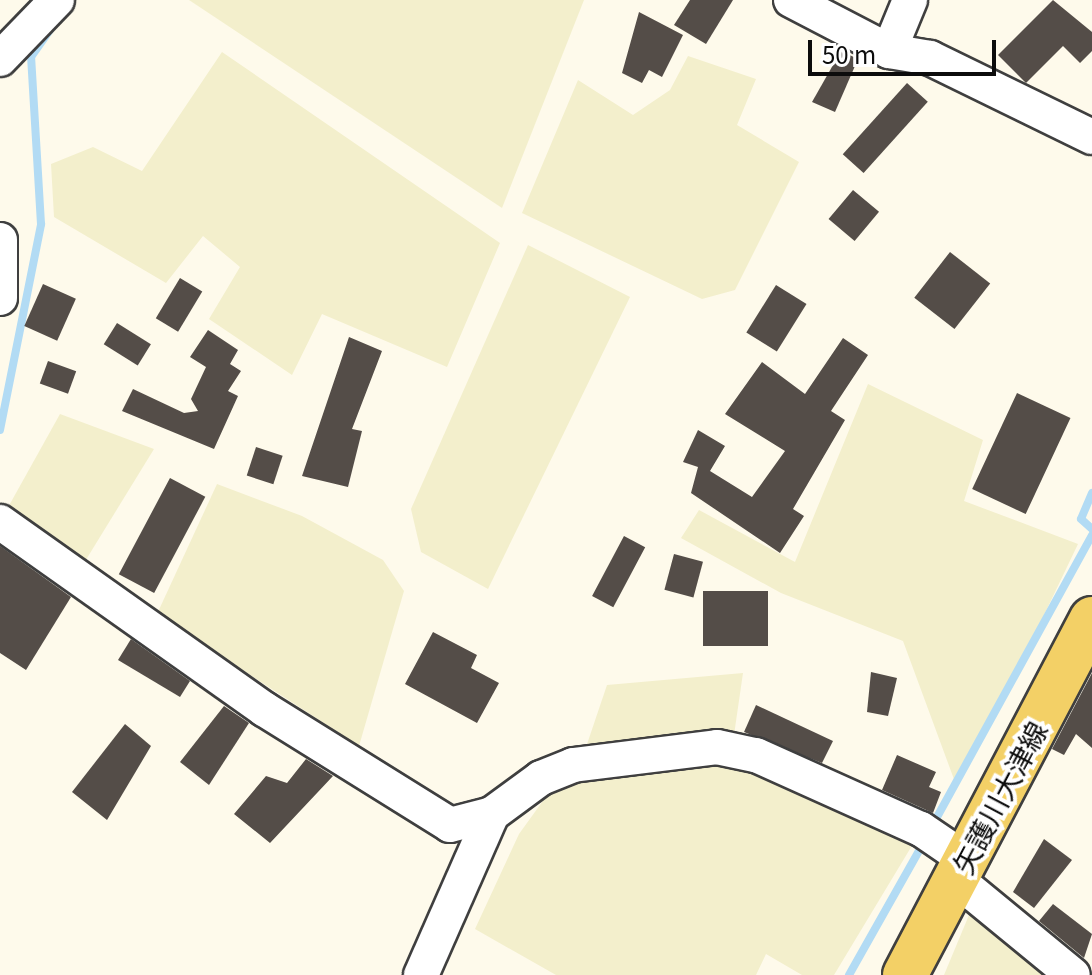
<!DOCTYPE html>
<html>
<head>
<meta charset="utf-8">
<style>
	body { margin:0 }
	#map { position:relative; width:1092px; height:975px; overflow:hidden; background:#fefaeb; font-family:Georgia,"Noto Sans JP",serif }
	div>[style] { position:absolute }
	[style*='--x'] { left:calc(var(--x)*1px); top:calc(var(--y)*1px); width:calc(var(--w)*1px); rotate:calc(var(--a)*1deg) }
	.farmland>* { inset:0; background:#f3efcc }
	.stream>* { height:8px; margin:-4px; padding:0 4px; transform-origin:4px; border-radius:4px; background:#b2dbf4 }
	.building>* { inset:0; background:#544d48; transform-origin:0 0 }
	.roads { filter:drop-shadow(2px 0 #3f3f3f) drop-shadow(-2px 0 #3f3f3f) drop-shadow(0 2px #3f3f3f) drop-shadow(0 -2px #3f3f3f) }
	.minor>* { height:34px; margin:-17px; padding:0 17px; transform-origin:17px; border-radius:17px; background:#fff }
	.major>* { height:44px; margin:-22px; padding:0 22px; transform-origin:22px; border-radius:22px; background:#f3d066 }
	span { translate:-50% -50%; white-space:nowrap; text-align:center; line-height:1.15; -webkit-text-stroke:8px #fff; paint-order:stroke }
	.street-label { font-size:28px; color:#0c0c0c }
	.scale { position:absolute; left:808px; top:40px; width:188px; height:36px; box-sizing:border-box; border:4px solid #0c0c0c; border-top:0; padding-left:10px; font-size:24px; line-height:28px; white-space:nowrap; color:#0c0c0c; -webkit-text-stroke:6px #fff; paint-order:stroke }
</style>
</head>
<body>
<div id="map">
	<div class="farmland">
		<div style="clip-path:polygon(189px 0,584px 0,502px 208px)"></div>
		<div style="clip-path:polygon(222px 52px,500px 243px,447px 367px,322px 314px,292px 375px,209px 319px,240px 267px,203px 236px,166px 283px,54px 217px,51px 164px,93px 147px,142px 171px)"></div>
		<div style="clip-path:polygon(688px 56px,756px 79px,737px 125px,799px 162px,735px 290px,702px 299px,522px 213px,578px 80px,633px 115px,670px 90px)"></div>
		<div style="clip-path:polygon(528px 245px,630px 297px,488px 589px,421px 552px,411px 509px)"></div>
		<div style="clip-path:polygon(868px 384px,983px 440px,964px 501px,1078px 544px,999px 709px,955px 782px,903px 641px,781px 593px,681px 538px,699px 510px,795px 562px)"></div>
		<div style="clip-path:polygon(60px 414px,154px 449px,84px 563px,6px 511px)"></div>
		<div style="clip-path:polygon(217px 484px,302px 516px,383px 560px,404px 591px,359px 746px,157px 614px)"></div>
		<div style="clip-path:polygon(743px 673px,734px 735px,583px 756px,607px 685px)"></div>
		<div style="clip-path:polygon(696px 760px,751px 763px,916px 839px,834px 975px,802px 975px,766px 954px,756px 975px,556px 975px,475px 929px,519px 834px,545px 798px,588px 775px)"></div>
		<div style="clip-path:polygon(969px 915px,1043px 975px,944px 975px)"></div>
	</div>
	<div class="stream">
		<div style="--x:0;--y:430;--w:210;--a:-78.7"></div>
		<div style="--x:41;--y:224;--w:167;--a:-93.4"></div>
		<div style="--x:31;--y:57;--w:37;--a:-55"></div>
		<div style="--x:1092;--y:493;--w:28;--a:113"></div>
		<div style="--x:1081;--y:519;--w:15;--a:42"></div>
		<div style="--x:931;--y:828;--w:334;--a:-61.2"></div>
		<div style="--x:849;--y:975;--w:155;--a:-60.6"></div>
	</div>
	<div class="building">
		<div style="clip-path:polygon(690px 0,733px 0,706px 44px,674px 25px)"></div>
		<div style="clip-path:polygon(1053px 0,1092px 32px,1092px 51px,1080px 63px,1063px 46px,1026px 83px,998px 55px)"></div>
		<div style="clip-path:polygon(639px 12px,683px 35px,662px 77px,649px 70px,642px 83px,622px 73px)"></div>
		<div style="clip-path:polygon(841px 51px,858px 59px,835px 112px,812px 102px)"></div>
		<div style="left:907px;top:83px;width:28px;height:96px;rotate:42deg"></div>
		<div style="left:853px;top:190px;width:34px;height:38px;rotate:40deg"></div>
		<div style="left:950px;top:252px;width:51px;height:58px;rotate:38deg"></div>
		<div style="left:180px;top:278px;width:26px;height:47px;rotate:31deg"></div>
		<div style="left:43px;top:284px;width:36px;height:46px;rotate:24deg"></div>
		<div style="left:776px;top:285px;width:36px;height:56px;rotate:32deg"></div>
		<div style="left:117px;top:323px;width:40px;height:25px;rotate:32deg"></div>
		<div style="clip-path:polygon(208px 330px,238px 350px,230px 364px,241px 371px,228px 391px,238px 396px,214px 449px,122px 411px,133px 389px,184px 413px,198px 411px,191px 399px,206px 367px,190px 357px)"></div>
		<div style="clip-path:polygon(349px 337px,382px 351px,352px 429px,362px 431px,348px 487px,302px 476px)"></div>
		<div style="clip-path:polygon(843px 338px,868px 355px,831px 411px,845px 420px,793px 509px,804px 516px,780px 553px,691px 493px,698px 467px,683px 462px,698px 430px,725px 446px,710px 471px,752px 497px,785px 451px,725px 414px,762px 362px,805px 394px)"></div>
		<div style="left:48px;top:361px;width:30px;height:24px;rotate:20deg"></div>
		<div style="left:1017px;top:393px;width:59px;height:106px;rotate:25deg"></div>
		<div style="left:256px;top:447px;width:28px;height:30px;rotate:18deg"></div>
		<div style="left:170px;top:478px;width:40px;height:109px;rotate:28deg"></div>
		<div style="left:624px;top:536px;width:24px;height:68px;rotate:28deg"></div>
		<div style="clip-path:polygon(0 546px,71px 597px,26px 670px,0 653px)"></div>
		<div style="left:674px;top:554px;width:30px;height:37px;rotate:15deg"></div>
		<div style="left:703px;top:591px;width:65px;height:55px"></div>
		<div style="clip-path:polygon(433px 632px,477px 655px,471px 668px,499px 683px,477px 723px,405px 684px)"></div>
		<div style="clip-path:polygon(131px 639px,190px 681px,180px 697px,118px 660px)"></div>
		<div style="clip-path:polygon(871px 672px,897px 678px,888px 716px,867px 712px)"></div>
		<div style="clip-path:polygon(1092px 673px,1092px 748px,1076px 734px,1064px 755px,1052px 749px)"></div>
		<div style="clip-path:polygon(756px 705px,833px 741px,822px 763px,744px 732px)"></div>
		<div style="clip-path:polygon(224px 706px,249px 723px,209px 785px,180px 762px)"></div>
		<div style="clip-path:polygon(125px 724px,151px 746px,107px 820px,72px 792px)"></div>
		<div style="clip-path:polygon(897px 755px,936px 772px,929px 787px,941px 792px,933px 813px,882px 790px)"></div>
		<div style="clip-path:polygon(306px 759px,333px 776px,270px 843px,234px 814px,266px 776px,287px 783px)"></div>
		<div style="clip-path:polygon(1044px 839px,1072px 860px,1034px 908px,1013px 892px)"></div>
		<div style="clip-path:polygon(1053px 904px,1092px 934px,1084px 958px,1039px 921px)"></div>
	</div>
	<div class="roads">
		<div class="minor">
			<div style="--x:791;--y:0;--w:110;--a:27.5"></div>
			<div style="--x:889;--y:51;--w:42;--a:9.7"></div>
			<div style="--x:930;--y:58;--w:180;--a:26"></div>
			<div style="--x:889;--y:51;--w:55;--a:-67.6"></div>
			<div style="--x:0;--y:59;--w:82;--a:-46"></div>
			<div style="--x:0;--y:240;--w:58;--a:90"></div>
			<div style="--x:0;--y:522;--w:324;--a:35.3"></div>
			<div style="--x:264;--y:709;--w:219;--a:31.9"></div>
			<div style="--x:450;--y:825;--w:43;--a:-14.7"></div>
			<div style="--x:492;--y:814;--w:61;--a:-36.3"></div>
			<div style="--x:541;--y:778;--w:35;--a:-22"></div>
			<div style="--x:573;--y:765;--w:145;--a:-7.1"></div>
			<div style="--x:717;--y:747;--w:40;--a:12"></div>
			<div style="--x:756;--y:755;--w:181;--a:24.2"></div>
			<div style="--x:921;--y:829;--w:53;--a:34.3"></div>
			<div style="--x:956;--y:879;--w:151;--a:39.4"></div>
			<div style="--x:421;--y:975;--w:176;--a:-66.2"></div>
		</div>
		<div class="major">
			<div style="--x:905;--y:975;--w:402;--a:-62.3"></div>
		</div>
	</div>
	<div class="street-label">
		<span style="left:999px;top:797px;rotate:-62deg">矢護川大津線</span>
	</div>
	<div class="scale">50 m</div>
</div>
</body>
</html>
